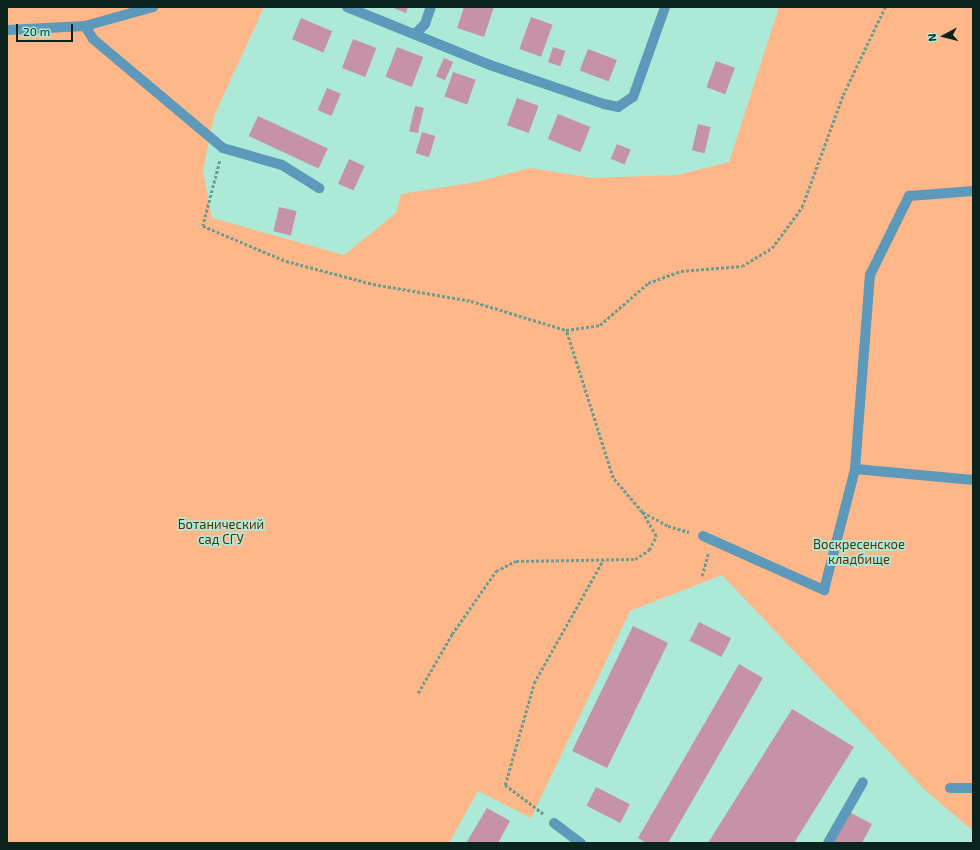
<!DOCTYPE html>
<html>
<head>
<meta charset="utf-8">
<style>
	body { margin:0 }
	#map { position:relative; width:980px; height:850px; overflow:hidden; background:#acead7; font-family:"Exo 2",sans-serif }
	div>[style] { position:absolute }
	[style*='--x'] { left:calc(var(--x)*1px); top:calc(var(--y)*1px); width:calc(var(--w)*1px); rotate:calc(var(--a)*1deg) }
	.green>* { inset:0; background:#feb789 }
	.building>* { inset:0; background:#c692a7; transform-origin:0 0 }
	.path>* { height:2.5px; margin-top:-1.25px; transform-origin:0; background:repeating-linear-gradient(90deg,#6d9d8f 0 3px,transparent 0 5px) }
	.lane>* { height:10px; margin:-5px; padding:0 5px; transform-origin:5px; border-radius:5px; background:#5c99ba }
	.street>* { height:10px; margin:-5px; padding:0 5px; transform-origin:5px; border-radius:5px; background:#5c99ba }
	span { translate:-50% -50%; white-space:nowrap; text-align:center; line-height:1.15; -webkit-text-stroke:3.5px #acead7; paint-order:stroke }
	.park-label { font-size:13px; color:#5e2c00 }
	.frame { position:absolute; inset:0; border:8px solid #0a231c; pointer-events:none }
	.north { position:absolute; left:924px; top:16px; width:40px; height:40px; -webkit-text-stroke:3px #acead7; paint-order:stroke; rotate:263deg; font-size:11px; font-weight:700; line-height:16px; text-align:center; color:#0a231c }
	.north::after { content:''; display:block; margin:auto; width:14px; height:18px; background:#0a231c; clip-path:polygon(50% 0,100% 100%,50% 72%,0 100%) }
	.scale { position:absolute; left:16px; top:24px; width:57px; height:18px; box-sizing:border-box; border:2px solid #0a231c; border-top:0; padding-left:5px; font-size:12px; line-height:14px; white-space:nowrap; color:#0a231c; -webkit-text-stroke:3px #acead7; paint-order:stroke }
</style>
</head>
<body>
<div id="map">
	<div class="green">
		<div style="clip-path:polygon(7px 7px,264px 7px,214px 116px,203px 171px,212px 218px,344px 255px,396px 213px,401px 194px,476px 182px,530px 168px,592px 178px,677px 175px,729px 162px,779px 7px,973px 7px,973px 831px,925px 790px,722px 575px,630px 611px,531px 818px,478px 791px,449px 843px,7px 843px)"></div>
	</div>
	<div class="building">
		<div style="clip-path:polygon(391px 7px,408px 7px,406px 13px)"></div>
		<div style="clip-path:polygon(464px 7px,494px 7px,484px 37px,457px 28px)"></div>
		<div style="left:531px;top:17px;width:23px;height:34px;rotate:20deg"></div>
		<div style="left:301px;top:18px;width:34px;height:23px;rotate:23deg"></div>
		<div style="left:353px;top:39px;width:25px;height:31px;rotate:21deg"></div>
		<div style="left:397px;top:47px;width:28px;height:32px;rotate:21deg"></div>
		<div style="left:553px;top:47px;width:13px;height:16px;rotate:18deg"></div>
		<div style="left:588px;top:49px;width:31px;height:23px;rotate:21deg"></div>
		<div style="left:444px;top:58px;width:10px;height:20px;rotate:24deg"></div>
		<div style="left:716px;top:61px;width:20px;height:28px;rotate:20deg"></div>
		<div style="left:453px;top:72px;width:24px;height:26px;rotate:19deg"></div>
		<div style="left:327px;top:88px;width:15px;height:24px;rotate:23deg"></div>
		<div style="left:517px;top:98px;width:23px;height:29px;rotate:20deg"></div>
		<div style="left:415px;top:106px;width:9px;height:26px;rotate:13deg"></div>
		<div style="left:558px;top:114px;width:35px;height:27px;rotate:22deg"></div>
		<div style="left:258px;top:116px;width:77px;height:22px;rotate:25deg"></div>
		<div style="left:698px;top:124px;width:13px;height:27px;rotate:13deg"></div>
		<div style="left:422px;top:132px;width:14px;height:22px;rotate:17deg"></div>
		<div style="left:617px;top:144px;width:15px;height:16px;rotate:23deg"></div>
		<div style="left:349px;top:159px;width:17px;height:27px;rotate:24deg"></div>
		<div style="left:279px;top:207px;width:18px;height:25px;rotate:13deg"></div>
		<div style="left:699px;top:622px;width:36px;height:21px;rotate:27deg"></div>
		<div style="left:633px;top:626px;width:39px;height:139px;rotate:26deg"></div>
		<div style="clip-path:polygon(739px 664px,763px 678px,668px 843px,647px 843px,638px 838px)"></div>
		<div style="clip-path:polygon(792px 709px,854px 747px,794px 843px,708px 843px)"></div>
		<div style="left:596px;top:787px;width:38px;height:21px;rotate:27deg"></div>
		<div style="clip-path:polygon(487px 808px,510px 821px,498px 843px,466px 843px)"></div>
		<div style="clip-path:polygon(847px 811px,872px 824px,862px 843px,831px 843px)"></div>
	</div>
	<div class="path">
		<div style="--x:220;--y:161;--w:67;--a:104.7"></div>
		<div style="--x:203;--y:226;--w:90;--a:22.9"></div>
		<div style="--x:286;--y:261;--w:90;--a:14.8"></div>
		<div style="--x:373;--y:284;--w:99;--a:9.8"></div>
		<div style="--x:471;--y:301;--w:99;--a:17"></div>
		<div style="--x:566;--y:330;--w:34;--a:-8"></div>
		<div style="--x:600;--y:325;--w:64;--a:-41.2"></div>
		<div style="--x:648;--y:283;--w:35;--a:-20"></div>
		<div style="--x:681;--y:271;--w:61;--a:-4.7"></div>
		<div style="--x:742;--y:266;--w:35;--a:-31"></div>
		<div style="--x:772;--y:248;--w:51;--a:-53.8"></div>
		<div style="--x:802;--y:207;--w:119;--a:-69.9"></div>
		<div style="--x:843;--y:95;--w:98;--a:-64.5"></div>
		<div style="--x:643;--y:512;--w:29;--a:29"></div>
		<div style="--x:668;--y:526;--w:22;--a:16"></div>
		<div style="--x:702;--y:576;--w:23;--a:-75"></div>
		<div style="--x:418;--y:693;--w:68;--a:-60"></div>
		<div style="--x:452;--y:634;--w:77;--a:-55.1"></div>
		<div style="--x:496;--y:571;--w:22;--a:-27"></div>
		<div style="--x:516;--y:561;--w:119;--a:-1"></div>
		<div style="--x:635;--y:559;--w:17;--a:-33"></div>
		<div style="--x:649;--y:550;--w:16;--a:-63"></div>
		<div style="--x:656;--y:536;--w:28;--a:-120"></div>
		<div style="--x:642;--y:512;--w:45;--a:-130.5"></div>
		<div style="--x:613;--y:478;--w:155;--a:-107.6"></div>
		<div style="--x:543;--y:814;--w:48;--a:-142.7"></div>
		<div style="--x:505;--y:785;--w:106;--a:-74.1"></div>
		<div style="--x:534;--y:683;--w:141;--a:-60.7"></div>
	</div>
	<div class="lane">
		<div style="--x:85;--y:26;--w:15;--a:58"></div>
		<div style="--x:93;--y:39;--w:170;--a:40"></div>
		<div style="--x:223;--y:148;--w:61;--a:16.1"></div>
		<div style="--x:282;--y:165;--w:44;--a:31.9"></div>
		<div style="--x:7;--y:30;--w:78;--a:-2.9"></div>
		<div style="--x:85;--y:26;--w:71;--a:-15.6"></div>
		<div style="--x:855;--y:469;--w:195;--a:-85.6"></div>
		<div style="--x:870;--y:275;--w:88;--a:-63.7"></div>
		<div style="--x:909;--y:196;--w:64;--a:-4.5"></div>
		<div style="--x:703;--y:536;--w:133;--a:24.1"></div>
		<div style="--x:824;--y:590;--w:125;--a:-75.6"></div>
		<div style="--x:855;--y:469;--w:119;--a:5.3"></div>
		<div style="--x:950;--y:788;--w:23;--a:0"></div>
		<div style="--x:554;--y:823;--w:34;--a:37"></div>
		<div style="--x:828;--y:843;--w:70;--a:-60.2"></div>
	</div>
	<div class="street">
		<div style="--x:347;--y:7;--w:154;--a:22.1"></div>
		<div style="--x:490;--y:65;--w:120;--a:18.9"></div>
		<div style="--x:604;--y:104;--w:14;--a:12"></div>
		<div style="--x:618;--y:107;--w:18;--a:-34"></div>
		<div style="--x:633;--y:97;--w:96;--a:-70.4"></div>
		<div style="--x:415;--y:34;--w:14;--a:-45"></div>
		<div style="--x:425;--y:24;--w:18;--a:-71"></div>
	</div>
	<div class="park-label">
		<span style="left:221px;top:532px">Ботанический<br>сад СГУ</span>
		<span style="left:859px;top:552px">Воскресенское<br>кладбище</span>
	</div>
	<div class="frame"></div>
	<div class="north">N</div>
	<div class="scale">20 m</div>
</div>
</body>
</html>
